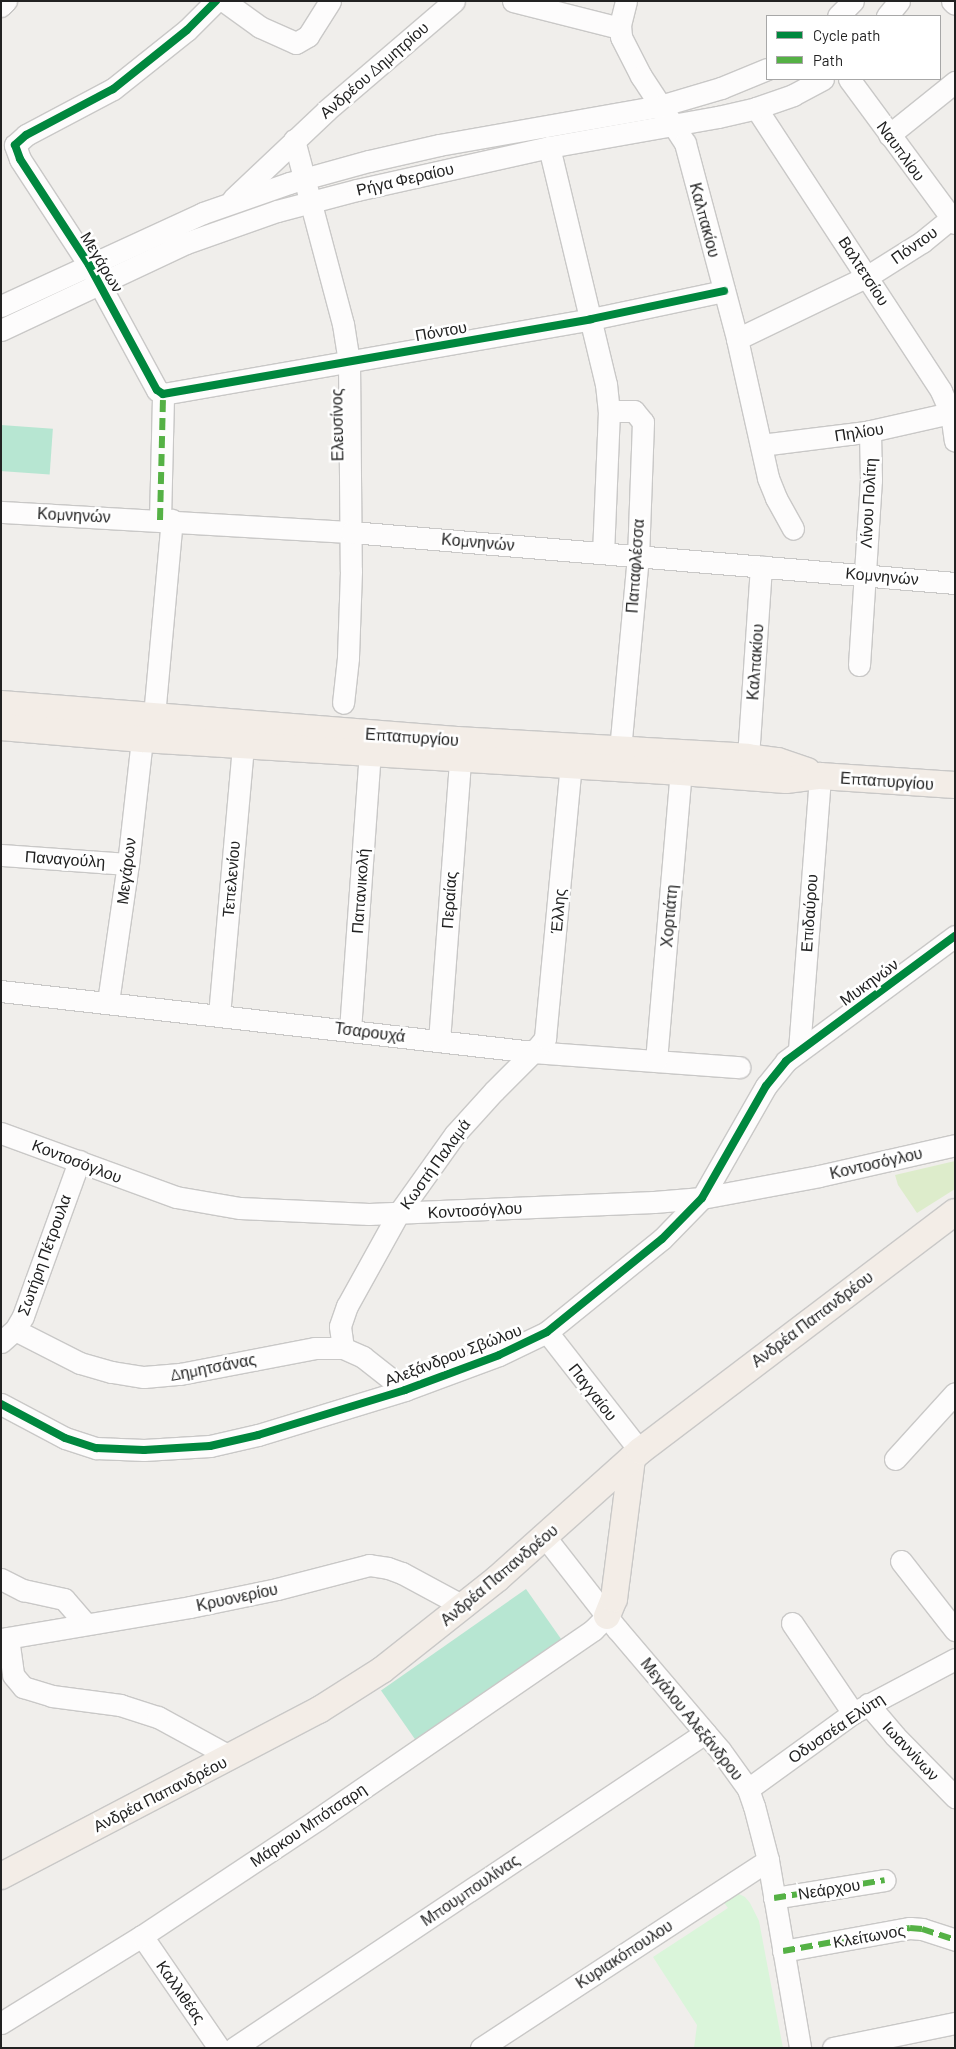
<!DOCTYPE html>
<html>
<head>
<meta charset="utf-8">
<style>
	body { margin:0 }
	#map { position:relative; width:956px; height:2049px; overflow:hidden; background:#f0eeeb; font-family:Barlow,sans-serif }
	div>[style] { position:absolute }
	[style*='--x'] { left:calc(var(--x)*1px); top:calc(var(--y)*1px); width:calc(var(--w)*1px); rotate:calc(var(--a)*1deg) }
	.grass>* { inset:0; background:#ddeccb }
	.park>* { inset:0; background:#daf5da }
	.pitch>* { inset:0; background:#b7e6d2; transform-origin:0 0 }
	.roads { filter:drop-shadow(1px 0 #c9c8c7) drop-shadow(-1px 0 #c9c8c7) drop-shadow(0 1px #c9c8c7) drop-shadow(0 -1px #c9c8c7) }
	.minor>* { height:21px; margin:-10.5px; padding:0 10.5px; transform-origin:10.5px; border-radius:10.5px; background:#fdfcfc }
	.major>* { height:26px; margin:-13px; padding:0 13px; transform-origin:13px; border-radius:13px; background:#f3ede7 }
	.quiet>* { height:6px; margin-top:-3px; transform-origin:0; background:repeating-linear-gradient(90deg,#55b145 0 12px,transparent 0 18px) }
	.cycleway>* { height:8px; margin:-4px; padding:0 4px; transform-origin:4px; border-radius:4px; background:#00873e }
	span { translate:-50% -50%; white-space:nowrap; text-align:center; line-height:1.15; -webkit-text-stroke:5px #fff; paint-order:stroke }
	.street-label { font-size:16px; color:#222 }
	.frame { position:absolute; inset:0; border:2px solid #222; pointer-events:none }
	.legend { position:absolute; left:766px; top:15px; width:175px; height:65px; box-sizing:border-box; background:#fff; border:1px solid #a7a7a7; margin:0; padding:6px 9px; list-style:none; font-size:15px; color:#222 }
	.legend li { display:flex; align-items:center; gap:10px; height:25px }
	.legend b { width:25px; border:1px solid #a7a7a7 }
</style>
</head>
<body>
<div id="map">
	<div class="grass">
		<div style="clip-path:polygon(955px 1161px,955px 1189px,917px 1213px,898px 1185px,895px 1175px)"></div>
	</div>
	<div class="park">
		<div style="clip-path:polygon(735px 1892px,745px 1897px,750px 1903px,759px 1921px,783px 2048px,694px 2048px,697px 2025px,653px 1957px,728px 1908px,722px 1900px)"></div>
	</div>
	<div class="pitch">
		<div style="left:1px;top:425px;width:52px;height:46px;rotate:4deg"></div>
		<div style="left:526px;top:1589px;width:63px;height:177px;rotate:55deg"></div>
	</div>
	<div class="roads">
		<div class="minor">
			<div style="--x:224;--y:1;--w:44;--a:35.8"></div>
			<div style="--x:260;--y:27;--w:39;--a:24"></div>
			<div style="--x:296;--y:43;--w:14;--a:-30"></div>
			<div style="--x:308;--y:36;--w:41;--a:-57.8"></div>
			<div style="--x:513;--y:1;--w:110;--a:14.2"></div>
			<div style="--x:626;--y:1;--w:25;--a:104"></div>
			<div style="--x:620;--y:25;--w:12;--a:85"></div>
			<div style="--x:621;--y:37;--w:44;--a:62.9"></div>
			<div style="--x:641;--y:76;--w:80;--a:56.7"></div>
			<div style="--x:685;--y:143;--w:203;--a:75.1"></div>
			<div style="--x:737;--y:339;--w:142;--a:77.4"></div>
			<div style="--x:768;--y:478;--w:22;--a:68"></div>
			<div style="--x:776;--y:498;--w:35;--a:61"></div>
			<div style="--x:952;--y:1;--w:4;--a:45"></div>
			<div style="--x:1;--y:6;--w:7;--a:-45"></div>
			<div style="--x:838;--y:16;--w:21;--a:-45"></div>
			<div style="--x:887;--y:16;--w:19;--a:-51"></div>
			<div style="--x:849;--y:79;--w:179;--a:53.6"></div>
			<div style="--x:756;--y:108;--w:338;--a:56.8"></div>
			<div style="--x:941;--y:391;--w:24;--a:66"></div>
			<div style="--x:951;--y:413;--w:28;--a:82"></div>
			<div style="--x:889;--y:135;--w:85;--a:-38.8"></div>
			<div style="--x:294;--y:140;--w:190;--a:75.1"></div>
			<div style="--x:343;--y:324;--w:37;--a:81"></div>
			<div style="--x:349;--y:361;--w:210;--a:89.5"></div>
			<div style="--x:351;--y:571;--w:87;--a:92"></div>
			<div style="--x:348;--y:658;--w:45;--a:96.3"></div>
			<div style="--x:549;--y:147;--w:244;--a:76.5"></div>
			<div style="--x:606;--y:384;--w:27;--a:84"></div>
			<div style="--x:609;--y:411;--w:142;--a:92.4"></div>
			<div style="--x:233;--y:199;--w:129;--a:-43.4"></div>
			<div style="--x:327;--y:110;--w:167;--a:-40.6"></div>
			<div style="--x:1;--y:306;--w:222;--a:-24.7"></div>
			<div style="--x:203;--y:213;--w:91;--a:-19.2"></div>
			<div style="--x:289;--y:183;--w:83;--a:-15.4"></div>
			<div style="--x:369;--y:161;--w:72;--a:-12.9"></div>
			<div style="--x:439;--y:145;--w:224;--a:-10"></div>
			<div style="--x:660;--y:106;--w:64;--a:-16.4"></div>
			<div style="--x:721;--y:88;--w:50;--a:-22.4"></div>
			<div style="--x:1;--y:330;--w:204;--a:-25.2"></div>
			<div style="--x:186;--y:243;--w:96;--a:-19.4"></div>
			<div style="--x:277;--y:211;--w:83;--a:-14.7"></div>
			<div style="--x:357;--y:190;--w:197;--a:-12.6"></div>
			<div style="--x:549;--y:147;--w:172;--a:-10.1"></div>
			<div style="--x:718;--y:117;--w:39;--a:-13"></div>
			<div style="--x:756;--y:108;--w:39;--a:-19"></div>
			<div style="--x:793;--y:95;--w:34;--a:-28"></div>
			<div style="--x:737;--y:339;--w:145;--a:-25.7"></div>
			<div style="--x:868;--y:276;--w:64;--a:-32.2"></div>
			<div style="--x:922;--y:242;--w:43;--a:-39.3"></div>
			<div style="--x:163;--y:394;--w:435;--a:-9.9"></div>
			<div style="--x:591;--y:319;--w:136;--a:-11.9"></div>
			<div style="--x:163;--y:394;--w:7;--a:-146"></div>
			<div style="--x:157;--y:390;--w:142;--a:-118.5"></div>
			<div style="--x:89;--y:265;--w:126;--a:-123.1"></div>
			<div style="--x:20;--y:159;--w:15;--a:-110"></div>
			<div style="--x:15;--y:145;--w:15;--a:-42"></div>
			<div style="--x:26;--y:135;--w:98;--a:-27.9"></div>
			<div style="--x:113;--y:89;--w:95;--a:-38.6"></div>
			<div style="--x:187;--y:30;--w:41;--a:-45"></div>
			<div style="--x:609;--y:411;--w:25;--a:0"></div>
			<div style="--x:634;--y:411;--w:14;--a:51"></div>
			<div style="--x:643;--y:422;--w:134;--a:92.1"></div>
			<div style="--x:638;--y:556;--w:194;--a:95.3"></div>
			<div style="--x:761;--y:445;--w:106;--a:-7.1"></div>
			<div style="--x:866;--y:432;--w:91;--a:-12.7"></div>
			<div style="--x:1;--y:512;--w:351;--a:3.3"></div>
			<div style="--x:351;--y:532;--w:606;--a:4.83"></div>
			<div style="--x:160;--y:520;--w:126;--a:-88.6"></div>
			<div style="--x:859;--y:665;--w:185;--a:-86.3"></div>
			<div style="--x:871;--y:480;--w:49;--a:-91.2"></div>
			<div style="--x:154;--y:716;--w:197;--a:-84.8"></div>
			<div style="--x:748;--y:757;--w:191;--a:-86.1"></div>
			<div style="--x:1;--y:855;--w:127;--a:4.1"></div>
			<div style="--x:1;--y:991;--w:535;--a:6.54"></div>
			<div style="--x:533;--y:1052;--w:207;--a:4.2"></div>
			<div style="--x:108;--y:1002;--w:139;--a:-81.8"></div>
			<div style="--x:128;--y:864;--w:126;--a:-83.6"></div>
			<div style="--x:219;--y:1015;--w:272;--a:-84.9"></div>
			<div style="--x:350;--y:1030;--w:279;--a:-85.9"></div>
			<div style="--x:439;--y:1041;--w:283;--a:-85.7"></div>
			<div style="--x:799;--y:1050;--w:275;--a:-85.6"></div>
			<div style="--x:656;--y:1061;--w:290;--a:-85.1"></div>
			<div style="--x:1;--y:1133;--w:186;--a:20.1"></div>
			<div style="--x:176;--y:1197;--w:65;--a:9.8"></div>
			<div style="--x:240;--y:1208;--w:129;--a:2.7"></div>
			<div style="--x:369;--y:1214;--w:285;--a:-2.4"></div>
			<div style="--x:654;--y:1202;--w:48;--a:-4.8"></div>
			<div style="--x:702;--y:1198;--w:119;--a:-10.6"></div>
			<div style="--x:819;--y:1176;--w:139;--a:-12.8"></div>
			<div style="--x:15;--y:1330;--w:73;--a:26.9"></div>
			<div style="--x:80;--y:1363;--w:33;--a:16"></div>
			<div style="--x:112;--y:1372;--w:32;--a:9"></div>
			<div style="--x:144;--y:1377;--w:36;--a:-5"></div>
			<div style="--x:180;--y:1374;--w:137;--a:-10.9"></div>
			<div style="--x:315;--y:1348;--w:28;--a:0"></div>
			<div style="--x:343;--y:1348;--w:22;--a:24"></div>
			<div style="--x:363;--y:1357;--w:53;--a:38.2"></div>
			<div style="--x:547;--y:1332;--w:151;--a:52"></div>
			<div style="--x:1;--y:1342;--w:18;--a:-41"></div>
			<div style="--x:15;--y:1330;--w:16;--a:-60"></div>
			<div style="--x:23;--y:1316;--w:165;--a:-70.1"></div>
			<div style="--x:343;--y:1348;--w:22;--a:-98"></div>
			<div style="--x:340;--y:1326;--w:21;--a:-71"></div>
			<div style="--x:347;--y:1306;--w:105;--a:-61"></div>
			<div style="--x:398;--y:1214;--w:98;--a:-54.5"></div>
			<div style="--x:455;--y:1134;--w:58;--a:-47.8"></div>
			<div style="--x:494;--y:1091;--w:65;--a:-45"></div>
			<div style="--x:540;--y:1045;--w:9;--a:-54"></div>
			<div style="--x:545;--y:1038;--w:274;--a:-84.6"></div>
			<div style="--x:1;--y:1404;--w:72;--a:28"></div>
			<div style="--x:65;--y:1438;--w:33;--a:18"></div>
			<div style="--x:96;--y:1448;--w:48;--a:2.4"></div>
			<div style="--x:144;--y:1450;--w:66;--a:-3.5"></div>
			<div style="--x:210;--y:1446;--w:49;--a:-12.9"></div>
			<div style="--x:258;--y:1435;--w:154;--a:-17"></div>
			<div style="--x:405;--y:1390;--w:100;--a:-20.4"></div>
			<div style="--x:499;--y:1355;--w:53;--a:-25.6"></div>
			<div style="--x:547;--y:1332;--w:148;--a:-39"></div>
			<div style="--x:662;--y:1239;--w:57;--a:-45.7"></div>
			<div style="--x:702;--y:1198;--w:129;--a:-60.3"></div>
			<div style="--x:766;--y:1086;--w:32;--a:-51"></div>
			<div style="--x:786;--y:1061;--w:210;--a:-36.5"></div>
			<div style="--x:895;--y:1459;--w:89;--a:-47.7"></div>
			<div style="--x:545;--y:1537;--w:117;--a:52"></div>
			<div style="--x:617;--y:1629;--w:159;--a:49.6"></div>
			<div style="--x:720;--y:1750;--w:48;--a:54.3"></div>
			<div style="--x:748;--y:1789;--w:18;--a:71"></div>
			<div style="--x:754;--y:1806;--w:56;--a:75.5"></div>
			<div style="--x:768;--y:1860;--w:191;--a:80.3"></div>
			<div style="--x:901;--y:1561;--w:88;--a:52"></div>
			<div style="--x:1;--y:1579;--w:25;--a:27"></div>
			<div style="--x:23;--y:1590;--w:42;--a:12.4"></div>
			<div style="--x:64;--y:1599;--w:33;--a:49"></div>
			<div style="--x:792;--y:1623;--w:109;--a:55.9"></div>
			<div style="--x:8;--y:1638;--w:37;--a:82"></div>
			<div style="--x:13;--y:1675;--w:16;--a:50"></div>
			<div style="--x:23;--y:1687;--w:30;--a:17"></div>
			<div style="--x:52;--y:1696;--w:69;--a:7.5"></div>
			<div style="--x:120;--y:1705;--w:40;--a:18"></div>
			<div style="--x:158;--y:1717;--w:83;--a:28.7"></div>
			<div style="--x:1;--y:1639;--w:192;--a:-9.6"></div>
			<div style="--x:190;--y:1607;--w:89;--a:-11.7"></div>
			<div style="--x:277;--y:1589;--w:95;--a:-14.6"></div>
			<div style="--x:369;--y:1565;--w:19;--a:9"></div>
			<div style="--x:388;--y:1568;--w:15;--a:20"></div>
			<div style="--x:402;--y:1573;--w:69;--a:28.4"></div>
			<div style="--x:868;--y:1704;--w:42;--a:49.8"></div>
			<div style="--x:895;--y:1736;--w:86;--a:45.5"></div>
			<div style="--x:748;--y:1789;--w:130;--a:-35.9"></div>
			<div style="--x:853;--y:1713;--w:115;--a:-27.9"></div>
			<div style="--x:774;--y:1898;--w:112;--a:-9.2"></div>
			<div style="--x:142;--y:1936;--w:136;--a:55.5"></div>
			<div style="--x:783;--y:1951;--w:129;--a:-10.3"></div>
			<div style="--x:910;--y:1928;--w:12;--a:5"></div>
			<div style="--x:922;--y:1929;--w:35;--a:18"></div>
			<div style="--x:1;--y:2023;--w:166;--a:-31.7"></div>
			<div style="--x:142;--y:1936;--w:211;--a:-33.6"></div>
			<div style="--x:318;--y:1819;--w:334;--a:-34.5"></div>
			<div style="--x:593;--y:1630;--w:20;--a:-45"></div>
			<div style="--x:234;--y:2048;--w:567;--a:-33.77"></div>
			<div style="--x:481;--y:2048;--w:343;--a:-33.2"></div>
			<div style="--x:833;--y:2048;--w:125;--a:-11.6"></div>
		</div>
		<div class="major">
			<div style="--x:1;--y:704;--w:457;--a:4.5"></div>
			<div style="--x:457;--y:740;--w:291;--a:3.3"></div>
			<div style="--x:748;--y:757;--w:30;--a:8"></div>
			<div style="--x:778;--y:761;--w:31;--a:19"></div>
			<div style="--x:1;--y:727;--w:142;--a:4.9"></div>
			<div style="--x:142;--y:739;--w:540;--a:3.5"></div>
			<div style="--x:681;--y:772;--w:105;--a:4.4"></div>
			<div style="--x:786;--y:780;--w:34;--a:-7"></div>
			<div style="--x:820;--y:776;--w:135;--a:3.8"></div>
			<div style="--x:607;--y:1616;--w:18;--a:-68"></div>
			<div style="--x:614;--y:1599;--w:142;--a:-82.7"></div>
			<div style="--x:1;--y:1876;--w:359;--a:-27.6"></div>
			<div style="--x:319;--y:1710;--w:75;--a:-32.4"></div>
			<div style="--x:382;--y:1670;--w:148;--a:-38.4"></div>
			<div style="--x:498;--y:1578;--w:191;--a:-41.8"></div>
			<div style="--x:640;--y:1451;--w:395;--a:-37.2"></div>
		</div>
	</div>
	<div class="quiet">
		<div style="--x:160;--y:520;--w:126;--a:-88.6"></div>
		<div style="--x:774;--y:1898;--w:112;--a:-9.2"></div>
		<div style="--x:783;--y:1951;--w:129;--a:-10.3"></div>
		<div style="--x:910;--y:1928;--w:12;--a:5"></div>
		<div style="--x:922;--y:1929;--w:35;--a:18"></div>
	</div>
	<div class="cycleway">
		<div style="--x:216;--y:1;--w:41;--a:135"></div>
		<div style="--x:187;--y:30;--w:95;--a:141.4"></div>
		<div style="--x:113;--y:89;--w:98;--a:152.1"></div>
		<div style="--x:26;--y:135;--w:15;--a:138"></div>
		<div style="--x:15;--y:145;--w:15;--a:70"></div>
		<div style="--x:20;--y:159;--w:126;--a:56.9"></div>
		<div style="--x:89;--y:265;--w:142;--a:61.5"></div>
		<div style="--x:157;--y:390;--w:7;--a:34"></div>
		<div style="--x:163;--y:394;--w:435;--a:-9.9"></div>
		<div style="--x:591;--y:319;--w:136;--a:-11.9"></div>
		<div style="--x:1;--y:1404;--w:72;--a:28"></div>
		<div style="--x:65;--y:1438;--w:33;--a:18"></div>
		<div style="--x:96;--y:1448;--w:48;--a:2.4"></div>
		<div style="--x:144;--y:1450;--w:66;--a:-3.5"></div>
		<div style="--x:210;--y:1446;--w:49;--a:-12.9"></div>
		<div style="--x:258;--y:1435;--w:154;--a:-17"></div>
		<div style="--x:405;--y:1390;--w:100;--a:-20.4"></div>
		<div style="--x:499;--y:1355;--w:53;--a:-25.6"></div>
		<div style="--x:547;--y:1332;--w:148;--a:-39"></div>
		<div style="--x:662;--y:1239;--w:57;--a:-45.7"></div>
		<div style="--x:702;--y:1198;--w:129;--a:-60.3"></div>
		<div style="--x:766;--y:1086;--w:32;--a:-51"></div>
		<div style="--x:786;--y:1061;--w:210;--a:-36.5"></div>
	</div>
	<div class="street-label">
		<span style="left:374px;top:70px;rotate:-41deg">Ανδρέου Δημητρίου</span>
		<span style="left:901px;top:151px;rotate:54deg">Ναυπλίου</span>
		<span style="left:405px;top:179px;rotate:-13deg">Ρήγα Φεραίου</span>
		<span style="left:705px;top:220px;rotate:75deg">Καλπακίου</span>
		<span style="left:914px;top:245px;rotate:-35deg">Πόντου</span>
		<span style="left:102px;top:262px;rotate:59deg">Μεγάρων</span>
		<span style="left:864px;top:271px;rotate:57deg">Βαλτετσίου</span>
		<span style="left:441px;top:331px;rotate:-10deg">Πόντου</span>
		<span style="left:337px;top:425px;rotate:-91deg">Ελευσίνος</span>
		<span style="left:859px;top:432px;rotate:-9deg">Πηλίου</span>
		<span style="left:868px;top:503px;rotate:-87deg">Λίνου Πολίτη</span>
		<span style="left:74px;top:515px;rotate:3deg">Κομνηνών</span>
		<span style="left:478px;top:542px;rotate:5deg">Κομνηνών</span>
		<span style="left:635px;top:566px;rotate:-86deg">Παπαφλέσσα</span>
		<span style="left:882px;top:576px;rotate:5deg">Κομνηνών</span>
		<span style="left:755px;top:662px;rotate:-86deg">Καλπακίου</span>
		<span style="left:412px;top:737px;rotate:4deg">Επταπυργίου</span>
		<span style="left:887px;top:781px;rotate:4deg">Επταπυργίου</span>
		<span style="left:65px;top:859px;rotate:4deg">Παναγούλη</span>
		<span style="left:126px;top:871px;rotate:-83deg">Μεγάρων</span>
		<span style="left:231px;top:879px;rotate:-85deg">Τεπελενίου</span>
		<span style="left:360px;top:891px;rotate:-86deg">Παπανικολή</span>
		<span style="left:449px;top:900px;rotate:-86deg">Περαίας</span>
		<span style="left:558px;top:911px;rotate:-85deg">Έλλης</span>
		<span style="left:809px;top:913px;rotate:-86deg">Επιδαύρου</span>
		<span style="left:669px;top:916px;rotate:-85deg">Χορτιάτη</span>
		<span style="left:869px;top:982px;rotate:-36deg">Μυκηνών</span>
		<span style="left:370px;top:1032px;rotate:7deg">Τσαρουχά</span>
		<span style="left:77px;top:1161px;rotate:21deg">Κοντοσόγλου</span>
		<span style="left:876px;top:1163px;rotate:-13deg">Κοντοσόγλου</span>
		<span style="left:435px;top:1164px;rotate:-54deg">Κωστή Παλαμά</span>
		<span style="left:475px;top:1210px;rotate:-3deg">Κοντοσόγλου</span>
		<span style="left:44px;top:1255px;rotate:-70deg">Σωτήρη Πέτρουλα</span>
		<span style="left:812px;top:1319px;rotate:-37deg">Ανδρέα Παπανδρέου</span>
		<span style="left:453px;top:1355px;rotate:-21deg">Αλεξάνδρου Σβώλου</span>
		<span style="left:213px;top:1367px;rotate:-11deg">Δημητσάνας</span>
		<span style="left:593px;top:1392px;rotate:52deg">Παγγαίου</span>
		<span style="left:499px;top:1575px;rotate:-40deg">Ανδρέα Παπανδρέου</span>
		<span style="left:237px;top:1597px;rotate:-12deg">Κρυονερίου</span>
		<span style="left:692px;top:1719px;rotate:51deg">Μεγάλου Αλεξάνδρου</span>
		<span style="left:836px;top:1728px;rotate:-34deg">Οδυσσέα Ελύτη</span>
		<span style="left:911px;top:1751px;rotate:47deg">Ιωαννίνων</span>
		<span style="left:160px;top:1794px;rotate:-27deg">Ανδρέα Παπανδρέου</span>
		<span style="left:308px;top:1825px;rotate:-34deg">Μάρκου Μπότσαρη</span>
		<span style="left:829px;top:1889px;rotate:-9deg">Νεάρχου</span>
		<span style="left:470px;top:1890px;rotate:-34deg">Μπουμπουλίνας</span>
		<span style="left:869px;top:1936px;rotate:-10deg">Κλείτωνος</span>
		<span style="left:624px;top:1954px;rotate:-33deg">Κυριακόπουλου</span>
		<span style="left:181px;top:1992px;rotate:55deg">Καλλιθέας</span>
	</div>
	<div class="frame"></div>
	<ul class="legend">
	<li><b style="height:6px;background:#00873e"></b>Cycle path</li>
	<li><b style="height:6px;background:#55b145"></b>Path</li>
	</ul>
</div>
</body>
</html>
